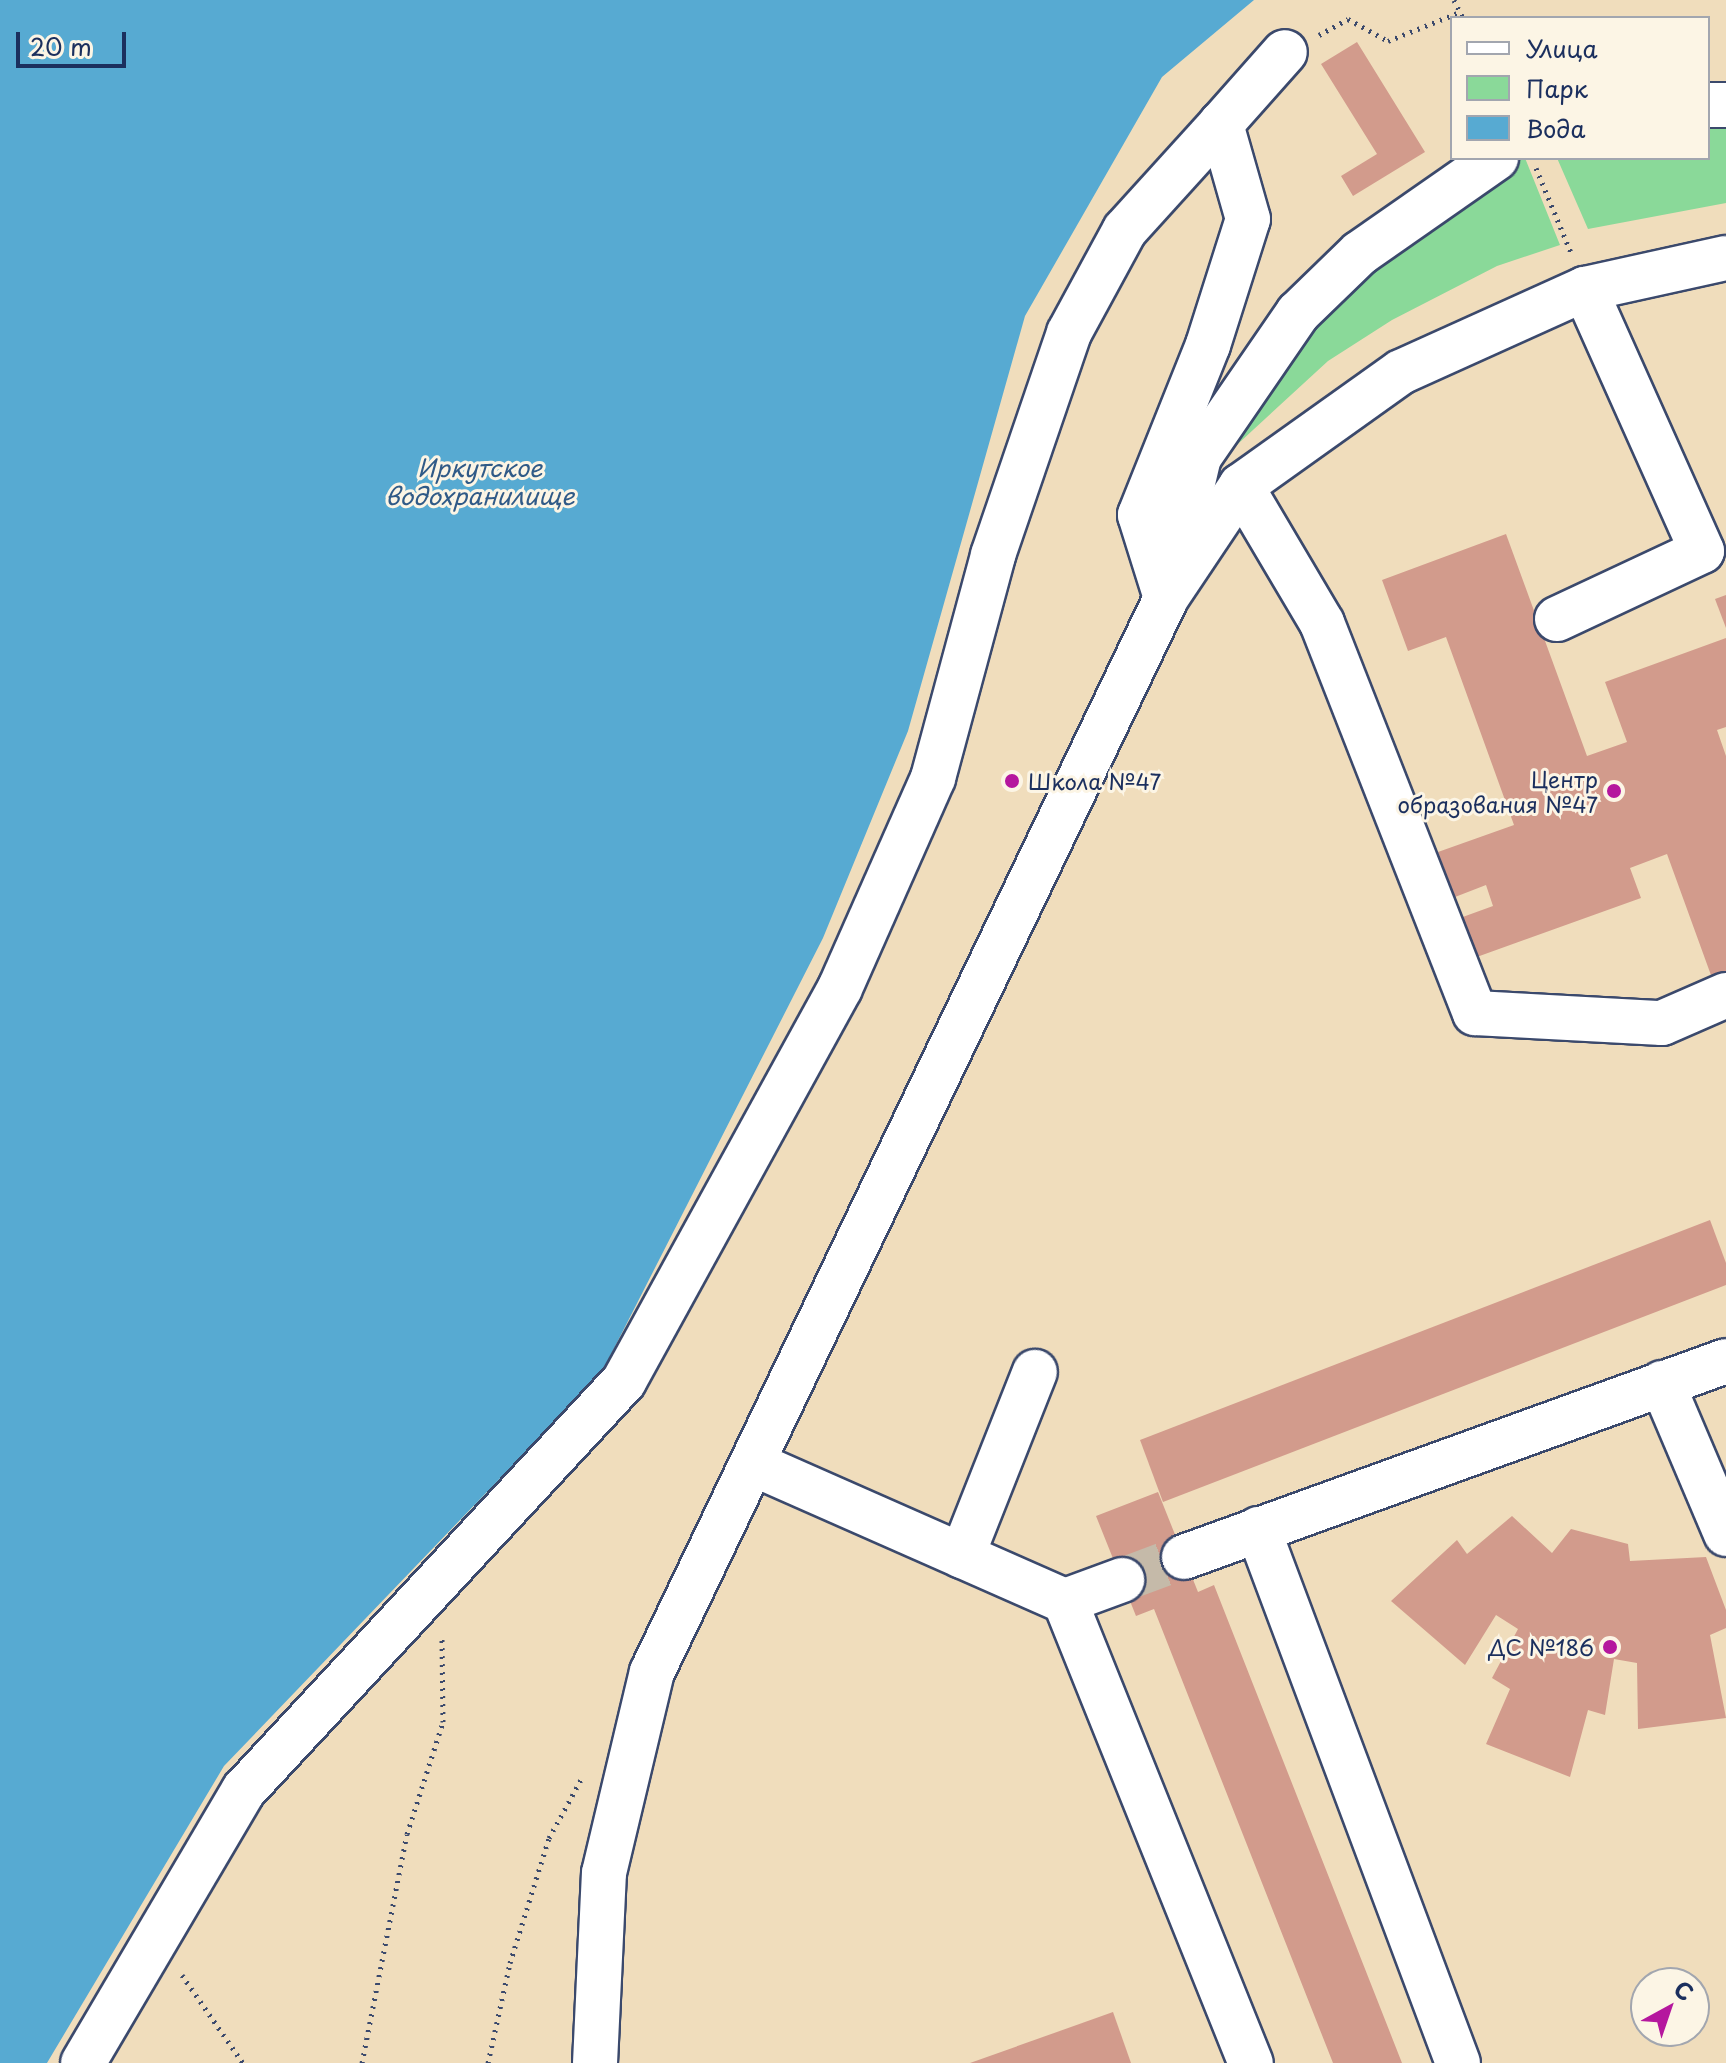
<!DOCTYPE html>
<html>
<head>
<meta charset="utf-8">
<style>
	body { margin:0 }
	#map { position:relative; width:1726px; height:2063px; overflow:hidden; background:#f0ddbc; font-family:"Playpen Sans",sans-serif }
	div>[style] { position:absolute }
	[style*='--x'] { left:calc(var(--x)*1px); top:calc(var(--y)*1px); width:calc(var(--w)*1px); rotate:calc(var(--a)*1deg) }
	.green>* { inset:0; background:#8ad999 }
	.water>* { inset:0; background:#57aad2 }
	.building>* { inset:0; background:#d29b8c }
	.minor-tunnel>* { height:44px; margin-top:-22px; transform-origin:0; background:repeating-linear-gradient(90deg,#c5baa9 0 44px,transparent 0 66px) }
	.path>* { height:5px; margin-top:-2.5px; transform-origin:0; background:repeating-linear-gradient(90deg,#3b496c 0 2px,transparent 0 8px) }
	.roads { filter:drop-shadow(2px 0 #3b496c) drop-shadow(-2px 0 #3b496c) drop-shadow(0 2px #3b496c) drop-shadow(0 -2px #3b496c) }
	.minor>* { height:44px; margin:-22px; padding:0 22px; transform-origin:22px; border-radius:22px; background:#fff }
	.dots>* { width:22px; height:22px; translate:-50% -50%; box-sizing:border-box; border:4px solid #fcf5e5; border-radius:50% }
	span { translate:-50% -50%; white-space:nowrap; text-align:center; line-height:1.15; -webkit-text-stroke:6px #fcf5e5; paint-order:stroke }
	.poi-label { font-size:22px; color:#1b2f5e }
	.right { translate:-100% -50%; text-align:right }
	.left { translate:0 -50%; text-align:left }
	.water-label { font-size:24px; color:#305a87; font-style:italic }
	.legend { position:absolute; left:1450px; top:16px; width:260px; height:144px; box-sizing:border-box; background:#fcf5e5; border:2px solid #a2a6af; margin:0; padding:10px 14px; list-style:none; font-size:24px; color:#1b2f5e }
	.legend li { display:flex; align-items:center; gap:16px; height:40px }
	.legend b { width:40px; border:2px solid #a2a6af }
	.north { position:absolute; left:1630px; top:1967px; width:80px; height:80px; box-sizing:border-box; background:#fcf5e5; border:2px solid #a2a6af; border-radius:50%; rotate:40deg; font-size:22px; font-weight:700; line-height:32px; text-align:center; color:#1b2f5e }
	.north::after { content:''; display:block; margin:auto; width:28px; height:36px; background:#b5179e; clip-path:polygon(50% 0,100% 100%,50% 72%,0 100%) }
	.scale { position:absolute; left:16px; top:32px; width:110px; height:36px; box-sizing:border-box; border:4px solid #1b2f5e; border-top:0; padding-left:10px; font-size:24px; line-height:28px; white-space:nowrap; color:#1b2f5e; -webkit-text-stroke:6px #fcf5e5; paint-order:stroke }
</style>
</head>
<body>
<div id="map">
	<div class="green">
		<div style="clip-path:polygon(1708px 122px,1726px 122px,1726px 203px,1588px 229px,1557px 158px,1708px 158px)"></div>
		<div style="clip-path:polygon(1504px 158px,1525px 158px,1560px 245px,1497px 266px,1392px 320px,1328px 361px,1228px 453px,1310px 306px)"></div>
	</div>
	<div class="water">
		<div style="clip-path:polygon(0 0,1254px 0,1162px 77px,1025px 316px,908px 731px,823px 938px,602px 1372px,224px 1766px,47px 2063px,0 2063px)"></div>
	</div>
	<div class="building">
		<div style="clip-path:polygon(1357px 42px,1425px 152px,1353px 196px,1341px 176px,1377px 154px,1321px 64px)"></div>
		<div style="clip-path:polygon(1506px 534px,1587px 756px,1627px 742px,1605px 682px,1726px 638px,1726px 727px,1717px 730px,1726px 756px,1726px 986px,1716px 989px,1667px 854px,1630px 868px,1641px 898px,1474px 958px,1460px 918px,1493px 906px,1486px 885px,1455px 897px,1438px 852px,1514px 825px,1446px 637px,1408px 651px,1382px 580px)"></div>
		<div style="clip-path:polygon(1726px 595px,1726px 628px,1715px 599px)"></div>
		<div style="clip-path:polygon(1710px 1220px,1726px 1263px,1726px 1285px,1163px 1502px,1140px 1440px)"></div>
		<div style="clip-path:polygon(1158px 1492px,1198px 1592px,1214px 1585px,1402px 2063px,1333px 2063px,1154px 1609px,1136px 1616px,1096px 1516px)"></div>
		<div style="clip-path:polygon(1512px 1516px,1552px 1553px,1571px 1529px,1628px 1544px,1630px 1561px,1706px 1557px,1726px 1610px,1726px 1628px,1710px 1635px,1726px 1718px,1638px 1729px,1637px 1663px,1614px 1659px,1605px 1715px,1588px 1710px,1570px 1777px,1486px 1744px,1510px 1689px,1492px 1678px,1518px 1629px,1496px 1615px,1465px 1665px,1391px 1601px,1457px 1540px,1467px 1554px)"></div>
		<div style="clip-path:polygon(1113px 2012px,1131px 2063px,970px 2063px)"></div>
	</div>
	<div class="minor-tunnel">
		<div style="--x:1122;--y:1580;--w:66;--a:-20.4"></div>
	</div>
	<div class="path">
		<div style="--x:1454;--y:0;--w:20;--a:63"></div>
		<div style="--x:1319;--y:35;--w:33;--a:-29"></div>
		<div style="--x:1348;--y:19;--w:46;--a:28.8"></div>
		<div style="--x:1388;--y:41;--w:78;--a:-21.9"></div>
		<div style="--x:1536;--y:168;--w:94;--a:67.5"></div>
		<div style="--x:182;--y:1975;--w:107;--a:55.3"></div>
		<div style="--x:362;--y:2063;--w:233;--a:-78.9"></div>
		<div style="--x:407;--y:1834;--w:118;--a:-72.2"></div>
		<div style="--x:443;--y:1722;--w:83;--a:-90.7"></div>
		<div style="--x:488;--y:2063;--w:102;--a:-77.6"></div>
		<div style="--x:510;--y:1963;--w:131;--a:-72.7"></div>
		<div style="--x:549;--y:1838;--w:71;--a:-61.3"></div>
	</div>
	<div class="roads">
		<div class="minor">
			<div style="--x:1708;--y:105;--w:18;--a:0"></div>
			<div style="--x:1241;--y:486;--w:159;--a:59.4"></div>
			<div style="--x:1322;--y:623;--w:419;--a:68.6"></div>
			<div style="--x:1475;--y:1013;--w:187;--a:3.1"></div>
			<div style="--x:1662;--y:1023;--w:70;--a:-23.6"></div>
			<div style="--x:1172;--y:572;--w:118;--a:-76.8"></div>
			<div style="--x:1199;--y:457;--w:175;--a:-55.5"></div>
			<div style="--x:1298;--y:313;--w:86;--a:-44.1"></div>
			<div style="--x:1360;--y:253;--w:166;--a:-34.9"></div>
			<div style="--x:1166;--y:598;--w:87;--a:-107.4"></div>
			<div style="--x:1140;--y:515;--w:183;--a:-68.2"></div>
			<div style="--x:1208;--y:345;--w:132;--a:-72.4"></div>
			<div style="--x:1248;--y:219;--w:99;--a:-105.9"></div>
			<div style="--x:1221;--y:124;--w:96;--a:-48.4"></div>
			<div style="--x:1557;--y:619;--w:160;--a:-25.1"></div>
			<div style="--x:1702;--y:551;--w:287;--a:-114.1"></div>
			<div style="--x:1662;--y:1383;--w:164;--a:67"></div>
			<div style="--x:754;--y:1464;--w:340;--a:23.8"></div>
			<div style="--x:1065;--y:1601;--w:498;--a:68.1"></div>
			<div style="--x:1258;--y:1529;--w:570;--a:69.47"></div>
			<div style="--x:962;--y:1556;--w:198;--a:-68.4"></div>
			<div style="--x:1184;--y:1557;--w:576;--a:-19.88"></div>
			<div style="--x:1065;--y:1601;--w:61;--a:-20.2"></div>
			<div style="--x:83;--y:2063;--w:317;--a:-59.5"></div>
			<div style="--x:244;--y:1790;--w:558;--a:-47.1"></div>
			<div style="--x:624;--y:1381;--w:448;--a:-61.2"></div>
			<div style="--x:840;--y:988;--w:230;--a:-66.1"></div>
			<div style="--x:933;--y:778;--w:231;--a:-74.9"></div>
			<div style="--x:993;--y:555;--w:235;--a:-71.1"></div>
			<div style="--x:1069;--y:333;--w:117;--a:-61.5"></div>
			<div style="--x:1125;--y:230;--w:143;--a:-47.8"></div>
			<div style="--x:595;--y:2063;--w:190;--a:-87.3"></div>
			<div style="--x:604;--y:1873;--w:207;--a:-76.6"></div>
			<div style="--x:652;--y:1672;--w:1191;--a:-64.42"></div>
			<div style="--x:1166;--y:598;--w:135;--a:-56.2"></div>
			<div style="--x:1241;--y:486;--w:196;--a:-35.5"></div>
			<div style="--x:1401;--y:372;--w:202;--a:-24.3"></div>
			<div style="--x:1585;--y:289;--w:144;--a:-12.4"></div>
		</div>
	</div>
	<div class="dots">
		<div style="left:1012px;top:781px;background:#b5179e"></div>
		<div style="left:1614px;top:791px;background:#b5179e"></div>
		<div style="left:1610px;top:1647px;background:#b5179e"></div>
	</div>
	<div class="poi-label">
		<span class="right" style="left:1598px;top:791px">Центр<br>образования №47</span>
		<span class="left" style="left:1028px;top:781px">Школа №47</span>
		<span class="right" style="left:1594px;top:1647px">ДС №186</span>
	</div>
	<div class="water-label">
		<span style="left:480px;top:482px">Иркутское<br>водохранилище</span>
	</div>
	<ul class="legend">
	<li><b style="height:10px;background:#fff"></b>Улица</li>
	<li><b style="height:22px;background:#8ad999"></b>Парк</li>
	<li><b style="height:22px;background:#57aad2"></b>Вода</li>
	</ul>
	<div class="north">С</div>
	<div class="scale">20 m</div>
</div>
</body>
</html>
